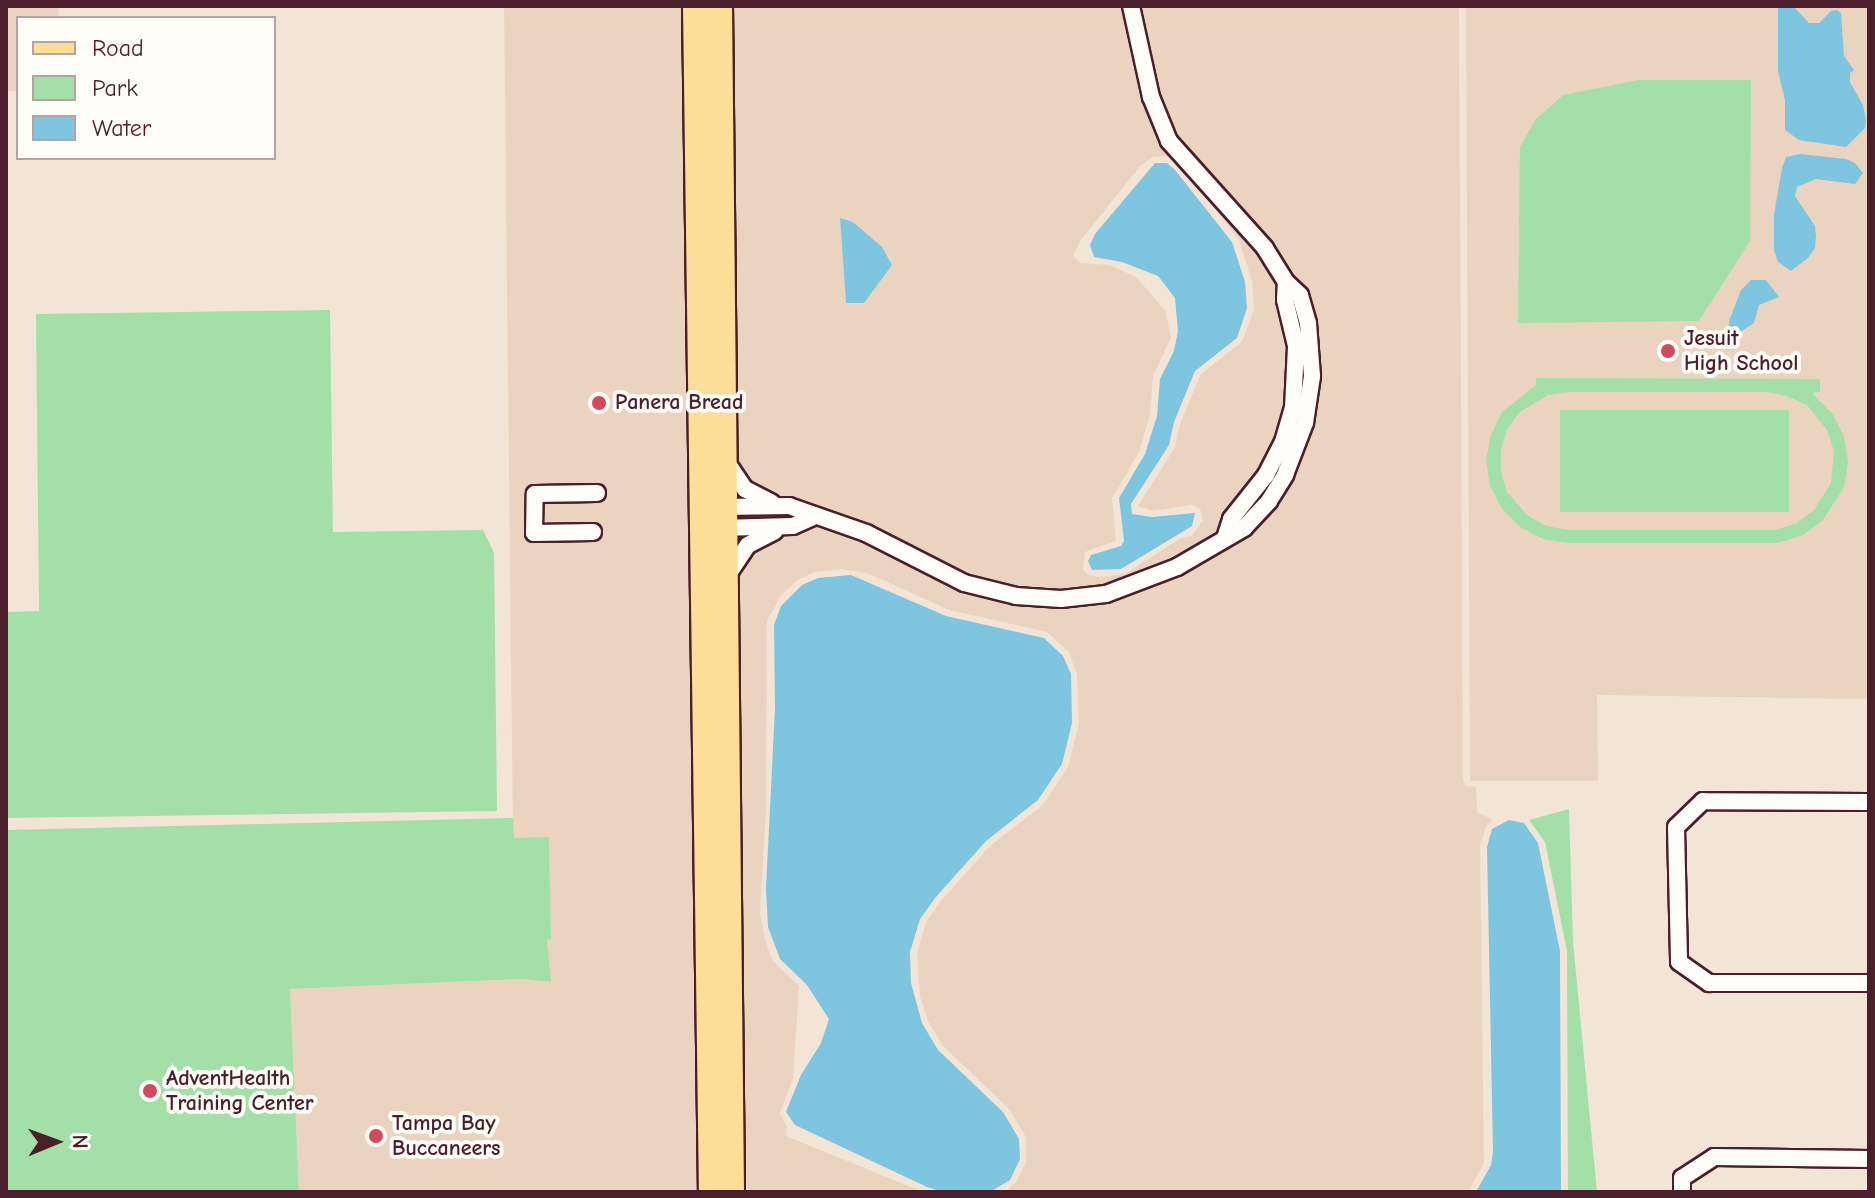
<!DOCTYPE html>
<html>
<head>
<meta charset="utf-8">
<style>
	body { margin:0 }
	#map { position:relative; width:1875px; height:1198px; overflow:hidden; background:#f2e5d6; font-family:"Comic Neue",sans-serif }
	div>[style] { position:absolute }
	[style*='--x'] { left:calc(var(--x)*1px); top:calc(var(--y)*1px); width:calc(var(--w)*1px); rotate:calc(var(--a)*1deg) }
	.built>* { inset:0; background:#ead4bf }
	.green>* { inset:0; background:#a2e0a8; transform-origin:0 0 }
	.water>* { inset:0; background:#7ec5df }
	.roads { filter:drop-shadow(2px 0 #4a1f2b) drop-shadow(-2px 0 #4a1f2b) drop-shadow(0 2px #4a1f2b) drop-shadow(0 -2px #4a1f2b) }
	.street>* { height:16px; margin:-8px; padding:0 8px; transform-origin:8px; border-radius:8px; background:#fdfcf7 }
	.primary>* { height:26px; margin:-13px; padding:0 13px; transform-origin:13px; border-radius:13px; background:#fcde96 }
	.dots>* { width:22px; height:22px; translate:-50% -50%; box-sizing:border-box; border:4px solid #fdfcf7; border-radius:50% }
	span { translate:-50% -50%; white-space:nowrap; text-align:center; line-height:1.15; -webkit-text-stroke:8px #fdfcf7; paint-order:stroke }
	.poi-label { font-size:22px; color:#4a1f2b; font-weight:700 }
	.left { translate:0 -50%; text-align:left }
	.frame { position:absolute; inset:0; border:8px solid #4a1f2b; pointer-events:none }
	.legend { position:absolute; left:16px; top:16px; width:260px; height:144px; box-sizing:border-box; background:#fdfcf7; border:2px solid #b5a4a5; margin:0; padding:10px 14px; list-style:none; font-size:24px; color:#4a1f2b }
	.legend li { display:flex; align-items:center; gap:16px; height:40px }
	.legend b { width:40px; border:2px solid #b5a4a5 }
	.north { position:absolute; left:16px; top:1102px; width:80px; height:80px; -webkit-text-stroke:6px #fdfcf7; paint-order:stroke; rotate:89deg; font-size:22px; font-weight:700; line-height:32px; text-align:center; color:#4a1f2b }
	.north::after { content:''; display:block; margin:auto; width:28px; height:36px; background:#4a1f2b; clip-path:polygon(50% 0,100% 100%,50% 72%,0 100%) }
</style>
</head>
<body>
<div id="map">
	<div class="built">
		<div style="clip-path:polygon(6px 6px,59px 6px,58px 18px,18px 18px,18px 91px,6px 91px)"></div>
		<div style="clip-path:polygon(504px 6px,688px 6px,704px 1192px,299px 1192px,290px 989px,522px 979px,550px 982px,547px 939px,551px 939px,549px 838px,513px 838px)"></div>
		<div style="clip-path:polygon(evenodd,728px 6px,1123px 6px,1143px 100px,1162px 144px,1181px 167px,1167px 156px,1153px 157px,1141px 165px,1080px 241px,1073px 256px,1080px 263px,1110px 265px,1136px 277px,1165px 310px,1171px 337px,1153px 377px,1150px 414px,1139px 452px,1112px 498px,1116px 541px,1085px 552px,1083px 570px,1088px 575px,1101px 577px,1125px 574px,1181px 538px,1192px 536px,1203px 520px,1200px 509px,1191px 505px,1152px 511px,1138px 506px,1175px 447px,1180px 424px,1201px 374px,1242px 342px,1254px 309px,1252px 281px,1239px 240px,1197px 185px,1259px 253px,1276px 280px,1288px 347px,1285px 407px,1276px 439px,1259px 472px,1218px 533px,1173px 561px,1104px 587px,1074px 592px,1017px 589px,967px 577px,818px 506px,764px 493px,751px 484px,732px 456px,728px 6px,840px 219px,853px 222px,881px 247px,891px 265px,864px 303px,846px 303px,840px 219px)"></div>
		<div style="clip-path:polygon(1139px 6px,1459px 6px,1463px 781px,1466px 786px,1476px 787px,1477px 812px,1493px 820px,1486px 826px,1480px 847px,1484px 1163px,1468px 1192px,1005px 1192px,1016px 1182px,1026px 1162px,1026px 1137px,1008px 1108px,943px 1046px,928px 1021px,920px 996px,917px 953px,926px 922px,940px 902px,991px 845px,1043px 805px,1068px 767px,1079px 723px,1077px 674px,1069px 652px,1047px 632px,949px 610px,870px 574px,842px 569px,815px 572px,799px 579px,781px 595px,767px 621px,766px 806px,760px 912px,765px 941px,773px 961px,799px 986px,793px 1078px,780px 1113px,787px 1127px,786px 1136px,923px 1192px,739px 1192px,734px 579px,754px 550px,766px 541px,815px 524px,863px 539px,942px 581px,981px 597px,1042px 606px,1109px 601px,1181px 573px,1250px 533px,1284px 493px,1306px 448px,1319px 390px,1316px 322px,1294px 275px,1272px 244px,1176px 137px,1159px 95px)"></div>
		<div style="clip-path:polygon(1466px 6px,1869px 6px,1869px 699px,1597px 695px,1598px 781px,1470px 781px)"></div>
	</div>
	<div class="green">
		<div style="clip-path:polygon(1639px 80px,1751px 80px,1750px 241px,1699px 321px,1518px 323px,1520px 147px,1535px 120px,1563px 95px)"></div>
		<div style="clip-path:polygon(330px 310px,333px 532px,483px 530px,494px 553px,497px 811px,6px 818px,6px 612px,39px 611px,36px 314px)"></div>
		<div style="clip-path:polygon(evenodd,1536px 378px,1820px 379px,1820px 392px,1812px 393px,1832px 413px,1844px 436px,1848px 462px,1844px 487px,1823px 520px,1803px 535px,1778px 543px,1568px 543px,1543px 539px,1520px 527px,1502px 509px,1490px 486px,1486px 460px,1491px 435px,1502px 412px,1536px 385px,1536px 378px,1569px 392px,1766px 392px,1787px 396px,1807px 405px,1827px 430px,1834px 451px,1831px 483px,1814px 510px,1797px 523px,1776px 530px,1568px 530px,1547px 526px,1528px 516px,1507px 492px,1501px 471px,1501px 450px,1507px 429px,1520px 412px,1548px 395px,1569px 392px)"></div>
		<div style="left:1560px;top:410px;width:229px;height:102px"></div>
		<div style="clip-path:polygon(1569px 809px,1573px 942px,1597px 1192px,1568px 1192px,1567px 951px,1545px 842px,1529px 820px)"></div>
		<div style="clip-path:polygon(513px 818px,514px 838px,549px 837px,551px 939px,547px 940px,551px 982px,522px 979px,290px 989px,299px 1192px,6px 1192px,6px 830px)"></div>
	</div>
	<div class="water">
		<div style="clip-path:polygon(1778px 6px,1793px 6px,1809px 23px,1819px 23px,1831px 11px,1837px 10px,1841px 13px,1844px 56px,1854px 70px,1850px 73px,1850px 82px,1863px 105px,1866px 120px,1865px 128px,1846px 147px,1799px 140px,1785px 130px,1785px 100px,1778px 71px)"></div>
		<div style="clip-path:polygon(1800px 154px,1846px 159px,1855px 163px,1863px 173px,1855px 184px,1816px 179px,1797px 187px,1795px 196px,1815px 226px,1816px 236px,1815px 248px,1808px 258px,1791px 271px,1778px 262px,1774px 250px,1774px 215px,1782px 168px,1786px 157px)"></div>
		<div style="clip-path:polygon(1155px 163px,1167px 163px,1175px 170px,1232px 242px,1245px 282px,1247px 308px,1237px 338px,1195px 371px,1174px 422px,1169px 445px,1131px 504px,1132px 514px,1152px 517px,1195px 513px,1192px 526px,1121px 569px,1092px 570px,1088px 561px,1091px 555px,1121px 546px,1124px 541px,1119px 498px,1145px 454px,1157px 416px,1160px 379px,1174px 351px,1178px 331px,1175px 298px,1158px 276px,1122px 262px,1094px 257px,1090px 245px,1095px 234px)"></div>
		<div style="clip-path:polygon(840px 218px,853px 222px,882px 247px,892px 265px,864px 303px,846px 303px)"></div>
		<div style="clip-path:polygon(1751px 280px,1766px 280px,1779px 297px,1759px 305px,1754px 323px,1737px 334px,1729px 329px,1729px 321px,1741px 290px)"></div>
		<div style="clip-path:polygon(851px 575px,946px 616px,1044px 638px,1063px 656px,1071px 674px,1072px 723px,1062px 764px,1038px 800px,986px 841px,935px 898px,920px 919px,910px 952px,911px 983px,922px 1023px,938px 1050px,1003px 1112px,1019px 1139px,1020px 1159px,1010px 1180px,990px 1192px,944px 1192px,927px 1187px,795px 1125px,786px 1112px,801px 1075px,821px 1043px,829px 1019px,807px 985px,780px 959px,768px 927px,766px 888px,775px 708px,774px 625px,781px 606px,802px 585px,818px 578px)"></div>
		<div style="clip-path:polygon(1509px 820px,1524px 823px,1538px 843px,1560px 951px,1561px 1192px,1476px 1192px,1491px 1165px,1493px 1152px,1487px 847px,1492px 829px)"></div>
	</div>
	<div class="roads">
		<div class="street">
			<div style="--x:726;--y:461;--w:34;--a:56"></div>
			<div style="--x:745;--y:489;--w:30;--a:27"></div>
			<div style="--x:718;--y:502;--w:9;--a:36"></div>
			<div style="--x:725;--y:507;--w:64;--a:-0.9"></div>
			<div style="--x:789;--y:506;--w:82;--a:19.3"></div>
			<div style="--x:866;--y:533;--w:110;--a:27"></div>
			<div style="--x:964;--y:583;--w:54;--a:14"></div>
			<div style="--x:1016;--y:596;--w:45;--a:3.8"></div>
			<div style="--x:1061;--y:599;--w:45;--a:-6.3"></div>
			<div style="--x:1106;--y:594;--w:76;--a:-20.8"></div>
			<div style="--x:1177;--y:567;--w:78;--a:-30.2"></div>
			<div style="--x:1244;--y:528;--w:37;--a:-47"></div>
			<div style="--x:1269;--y:501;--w:31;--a:-58"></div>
			<div style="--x:1285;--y:475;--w:56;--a:-69"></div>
			<div style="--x:1305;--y:423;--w:48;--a:-81.5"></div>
			<div style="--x:1312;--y:376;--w:53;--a:-94.3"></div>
			<div style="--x:1308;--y:323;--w:29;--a:-106"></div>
			<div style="--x:1300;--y:295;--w:19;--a:-137"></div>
			<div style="--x:1286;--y:282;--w:40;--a:-122"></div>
			<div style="--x:1265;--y:248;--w:144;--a:-131.9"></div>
			<div style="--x:1169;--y:141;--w:48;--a:-112.2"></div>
			<div style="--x:1151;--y:97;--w:93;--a:-102.4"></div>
			<div style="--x:719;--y:528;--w:74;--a:-1.5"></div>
			<div style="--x:793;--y:526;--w:24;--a:-24"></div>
			<div style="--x:593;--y:532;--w:59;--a:179"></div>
			<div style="--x:534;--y:533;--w:39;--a:-89"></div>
			<div style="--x:535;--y:494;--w:62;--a:-0.9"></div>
			<div style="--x:1225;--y:538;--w:20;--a:-72"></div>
			<div style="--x:1231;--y:519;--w:56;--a:-51.5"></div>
			<div style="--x:1266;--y:475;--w:37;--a:-63"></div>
			<div style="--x:1283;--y:442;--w:35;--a:-74"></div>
			<div style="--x:1293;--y:408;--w:62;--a:-87.2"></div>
			<div style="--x:1296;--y:346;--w:47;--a:-103.4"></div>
			<div style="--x:1285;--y:300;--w:18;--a:-87"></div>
			<div style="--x:727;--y:576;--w:37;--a:-56"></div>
			<div style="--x:748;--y:545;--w:30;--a:-27"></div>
			<div style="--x:1869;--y:802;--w:166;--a:-179.7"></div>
			<div style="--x:1703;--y:801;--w:37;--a:136"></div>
			<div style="--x:1676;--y:827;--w:135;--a:88.7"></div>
			<div style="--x:1679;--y:962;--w:37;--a:35"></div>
			<div style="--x:1709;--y:983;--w:160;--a:0"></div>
			<div style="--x:1682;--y:1192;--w:14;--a:-90"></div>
			<div style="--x:1682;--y:1178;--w:38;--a:-33"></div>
			<div style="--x:1714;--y:1157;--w:155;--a:0.7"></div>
		</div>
		<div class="primary">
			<div style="--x:696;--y:6;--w:1186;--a:89.23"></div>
			<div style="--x:719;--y:6;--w:1186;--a:89.42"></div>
		</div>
	</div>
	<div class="dots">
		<div style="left:1668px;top:351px;background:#d1495b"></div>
		<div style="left:599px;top:403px;background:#d1495b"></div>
		<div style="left:150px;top:1091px;background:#d1495b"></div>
		<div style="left:376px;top:1136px;background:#d1495b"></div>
	</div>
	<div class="poi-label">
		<span class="left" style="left:1684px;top:351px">Jesuit<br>High School</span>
		<span class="left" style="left:615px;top:403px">Panera Bread</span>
		<span class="left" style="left:166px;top:1091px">AdventHealth<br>Training Center</span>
		<span class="left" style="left:392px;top:1136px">Tampa Bay<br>Buccaneers</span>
	</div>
	<div class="frame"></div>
	<ul class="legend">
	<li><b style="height:10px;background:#fcde96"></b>Road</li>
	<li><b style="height:22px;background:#a2e0a8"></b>Park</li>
	<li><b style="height:22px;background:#7ec5df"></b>Water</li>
	</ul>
	<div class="north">N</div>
</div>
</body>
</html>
